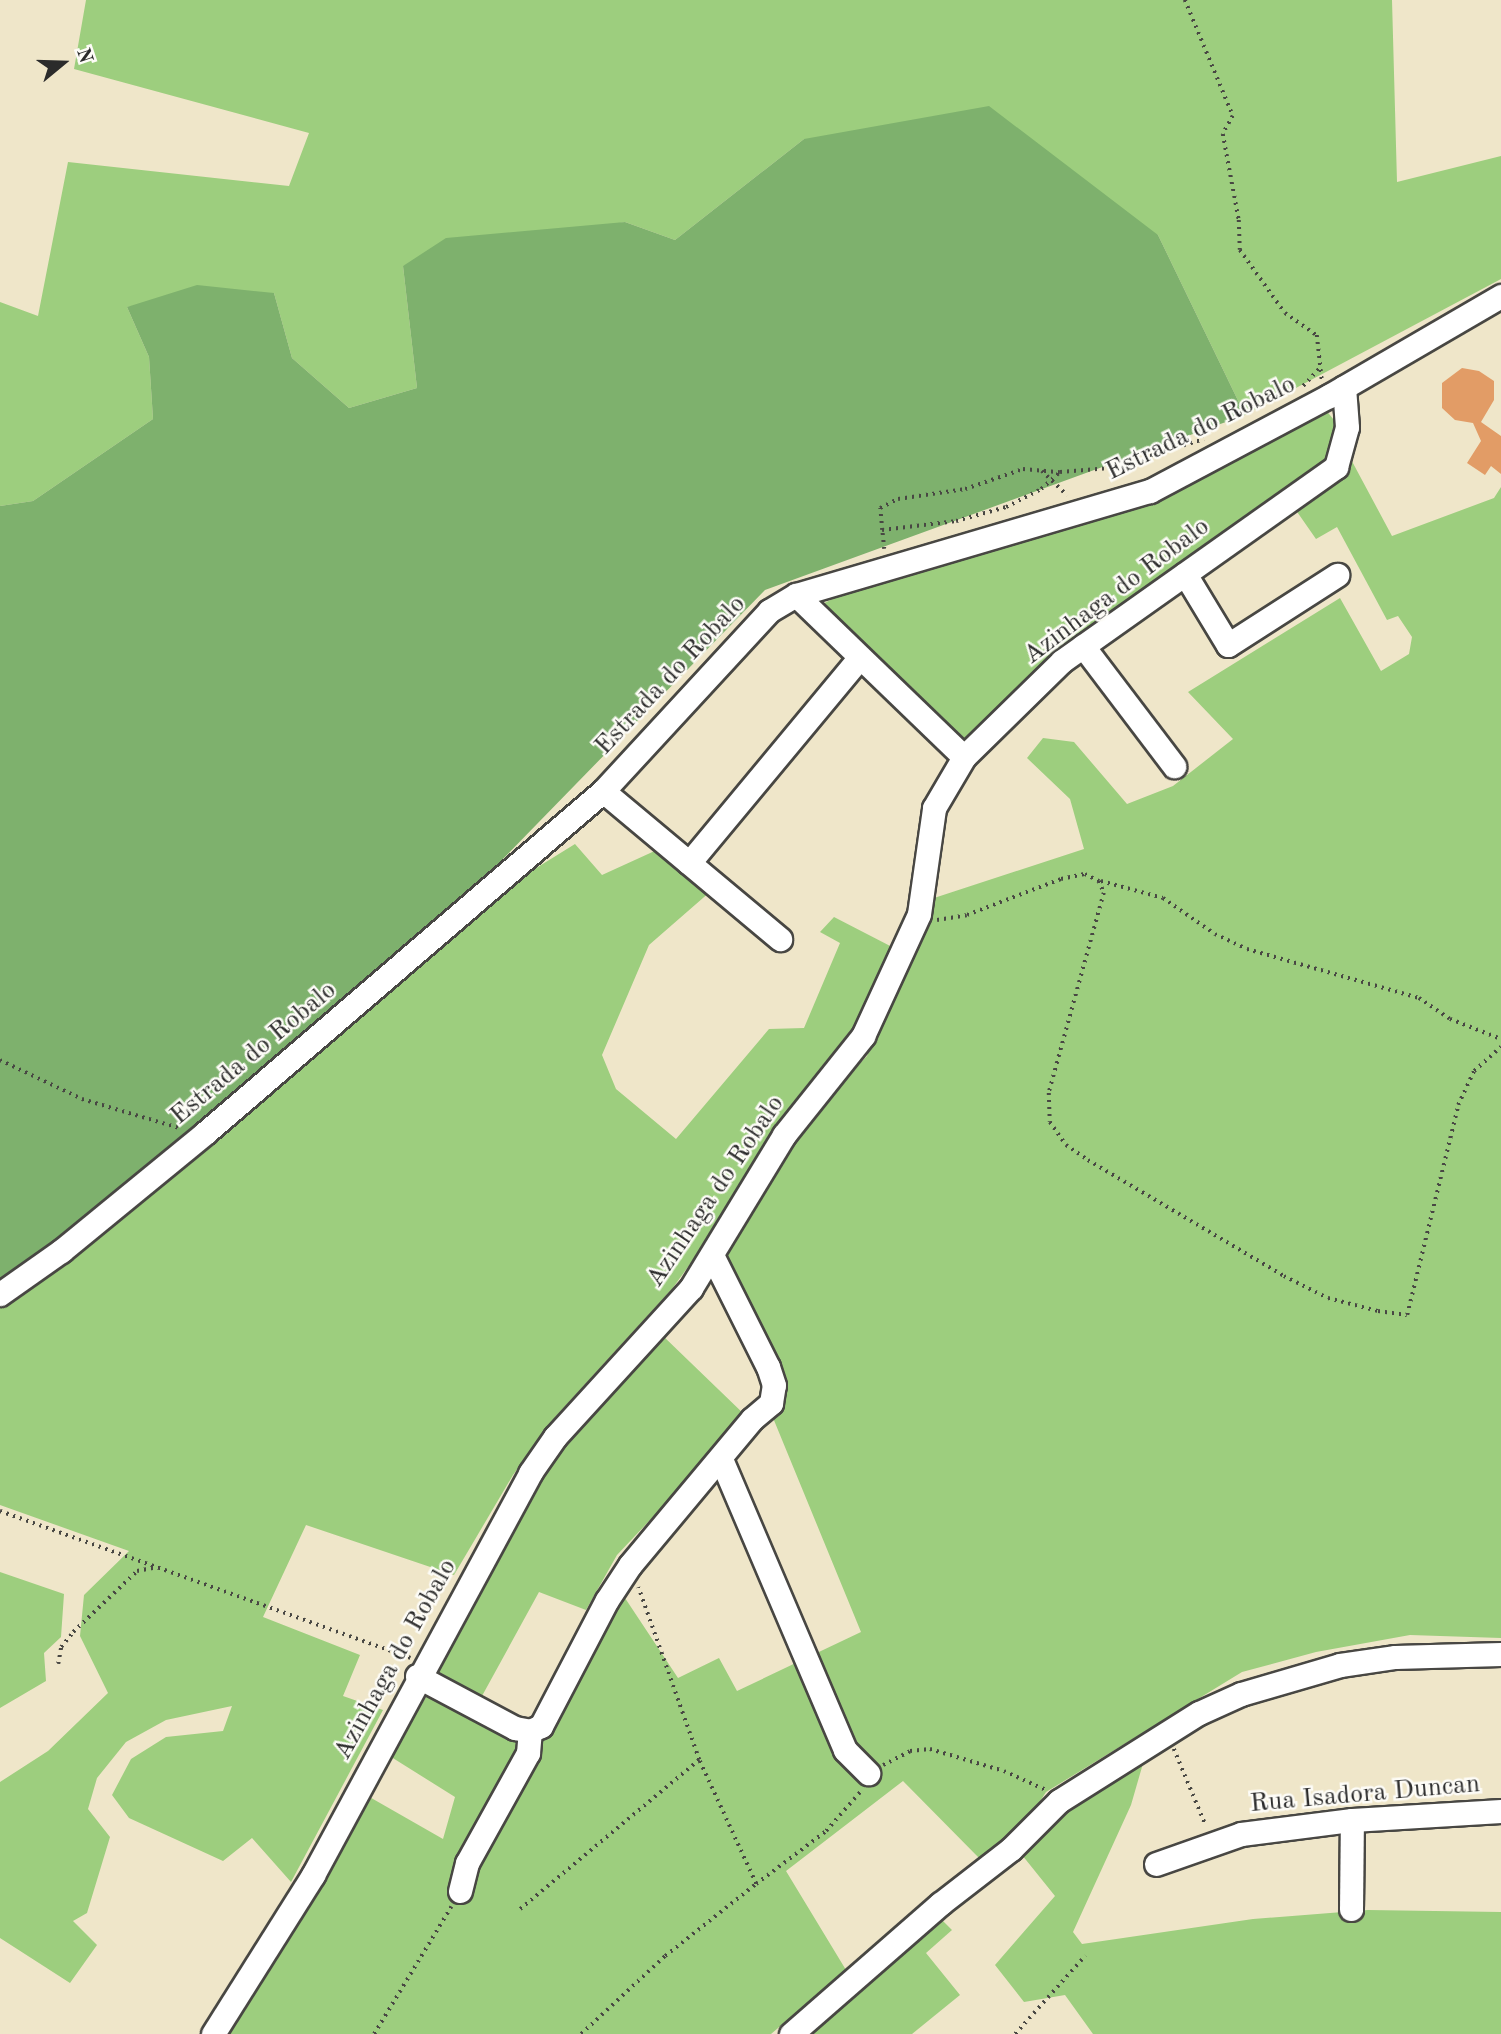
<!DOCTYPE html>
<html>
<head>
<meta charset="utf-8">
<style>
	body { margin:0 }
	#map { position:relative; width:1501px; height:2034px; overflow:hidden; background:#efe6c9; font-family:"Old Standard TT",serif }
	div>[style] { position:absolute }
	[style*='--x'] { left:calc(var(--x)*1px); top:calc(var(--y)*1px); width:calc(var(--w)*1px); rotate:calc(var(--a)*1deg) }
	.green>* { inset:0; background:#9dce7e }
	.forest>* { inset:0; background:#7eb16d }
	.building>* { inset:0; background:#e29c66 }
	.path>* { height:3.5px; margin-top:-1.75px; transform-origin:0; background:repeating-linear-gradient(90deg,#484743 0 2px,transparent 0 7px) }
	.roads { filter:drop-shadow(2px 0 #484743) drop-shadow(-2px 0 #484743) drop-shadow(0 2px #484743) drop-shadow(0 -2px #484743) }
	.minor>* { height:23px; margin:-11.5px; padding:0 11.5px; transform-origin:11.5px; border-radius:11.5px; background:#fff }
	span { translate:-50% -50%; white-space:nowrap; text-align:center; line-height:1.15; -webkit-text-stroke:5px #fdfcf7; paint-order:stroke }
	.street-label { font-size:26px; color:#2b2b2b }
	.north { position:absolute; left:28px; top:28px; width:70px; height:70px; -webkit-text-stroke:5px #fdfcf7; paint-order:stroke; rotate:71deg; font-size:19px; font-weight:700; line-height:28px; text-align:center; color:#2b2b2b }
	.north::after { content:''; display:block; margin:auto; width:24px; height:32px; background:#2b2b2b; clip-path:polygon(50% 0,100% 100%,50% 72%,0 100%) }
</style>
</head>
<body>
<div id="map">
	<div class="green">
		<div style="clip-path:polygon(86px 0,1392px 0,1397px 182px,1501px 156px,1501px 279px,1245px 415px,1158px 235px,804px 139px,675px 240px,625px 222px,403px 266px,417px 388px,349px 408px,292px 358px,274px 293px,127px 307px,149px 357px,153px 419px,33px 501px,0 506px,0 302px,38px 316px,68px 162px,289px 186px,309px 133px,74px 69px)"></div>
		<div style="clip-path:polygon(1325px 409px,1338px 425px,1325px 459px,1015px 689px,965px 746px,814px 608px,880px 576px,1138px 509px)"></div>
		<div style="clip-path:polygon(1347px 452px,1392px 536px,1494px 498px,1501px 487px,1501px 1638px,1410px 1635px,1316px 1652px,1242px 1672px,1046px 1792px,1018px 1836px,981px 1860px,903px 1781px,786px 1871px,846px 1970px,771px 2034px,224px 2034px,366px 1795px,443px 1839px,455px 1797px,388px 1755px,427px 1696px,458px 1620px,541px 1471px,583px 1417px,662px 1335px,747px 1417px,617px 1555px,586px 1610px,539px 1592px,471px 1716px,512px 1735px,566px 1699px,623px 1595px,678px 1678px,719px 1658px,737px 1691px,861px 1632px,771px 1413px,759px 1332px,723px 1251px,794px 1133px,867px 1056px,931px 899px,1084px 849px,1070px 799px,1027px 758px,1043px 738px,1074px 742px,1127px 804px,1173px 786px,1233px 739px,1188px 692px,1340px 598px,1381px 671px,1409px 654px,1412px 637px,1398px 616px,1387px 620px,1337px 527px,1316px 539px,1293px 506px)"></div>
		<div style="clip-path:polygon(575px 844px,602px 875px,659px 849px,711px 891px,649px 945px,602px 1055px,616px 1089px,676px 1139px,769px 1029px,804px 1028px,840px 943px,820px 932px,834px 917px,896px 949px,857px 1031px,773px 1129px,731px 1207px,672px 1289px,556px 1416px,513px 1475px,454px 1575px,306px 1525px,263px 1617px,360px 1655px,343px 1696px,383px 1710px,291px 1882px,252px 1838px,223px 1861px,129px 1818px,112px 1795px,131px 1759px,166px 1737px,223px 1731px,232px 1706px,166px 1720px,126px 1742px,97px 1778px,88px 1809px,110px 1837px,87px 1913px,73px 1921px,97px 1945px,70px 1983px,0 1938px,0 1782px,48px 1751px,108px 1693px,80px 1636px,84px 1595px,129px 1551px,0 1505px,0 1308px,64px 1264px,173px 1168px,378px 1001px,496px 893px)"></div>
		<div style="clip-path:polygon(0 1572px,64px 1594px,61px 1637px,44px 1653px,46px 1681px,0 1708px)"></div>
		<div style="clip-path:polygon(1144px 1760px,1131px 1805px,1073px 1932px,1082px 1944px,1253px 1919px,1368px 1910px,1501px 1912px,1501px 2034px,1093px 2034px,1065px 1995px,1024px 2002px,995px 1965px,1055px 1896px,1018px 1850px,1078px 1796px)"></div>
		<div style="clip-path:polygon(938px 1916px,952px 1930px,926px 1953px,960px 1995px,912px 2034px,799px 2034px)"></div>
	</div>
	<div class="forest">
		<div style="clip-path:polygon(989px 106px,1158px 235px,1245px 415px,765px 590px,462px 901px,64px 1264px,0 1306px,0 506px,33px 501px,153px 419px,149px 357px,127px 307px,197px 285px,274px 293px,292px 358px,349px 408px,417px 388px,403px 266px,446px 238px,625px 222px,675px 240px,804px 139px)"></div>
	</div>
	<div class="building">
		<div style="clip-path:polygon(1462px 368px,1479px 371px,1494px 381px,1494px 400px,1481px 422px,1501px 436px,1501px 474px,1491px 466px,1485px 475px,1467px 463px,1481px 441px,1473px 423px,1455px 420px,1442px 408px,1442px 383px)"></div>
	</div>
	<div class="path">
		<div style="--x:1185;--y:0;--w:126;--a:67.5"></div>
		<div style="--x:1233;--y:116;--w:21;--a:119"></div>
		<div style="--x:1223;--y:134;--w:87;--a:79.5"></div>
		<div style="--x:1239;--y:220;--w:30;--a:88"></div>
		<div style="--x:1240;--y:250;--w:77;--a:54.5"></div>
		<div style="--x:1285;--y:313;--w:39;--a:35"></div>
		<div style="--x:1317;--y:335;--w:45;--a:83.7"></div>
		<div style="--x:1303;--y:386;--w:25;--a:-47"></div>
		<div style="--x:1042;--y:471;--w:35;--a:44"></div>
		<div style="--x:882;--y:530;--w:22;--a:-95"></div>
		<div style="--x:880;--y:508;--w:20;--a:-27"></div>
		<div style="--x:898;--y:499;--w:68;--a:-8.5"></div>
		<div style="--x:965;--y:489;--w:61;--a:-19"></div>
		<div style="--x:1023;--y:469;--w:37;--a:5"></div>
		<div style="--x:884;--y:549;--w:19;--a:-96"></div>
		<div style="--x:882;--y:530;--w:75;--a:-6.9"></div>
		<div style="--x:956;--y:521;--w:52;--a:-15.6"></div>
		<div style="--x:1006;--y:507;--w:39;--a:-27"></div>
		<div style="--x:1041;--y:489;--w:25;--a:-42"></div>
		<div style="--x:1060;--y:472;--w:50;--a:-4.6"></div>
		<div style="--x:1110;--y:468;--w:98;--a:-17.1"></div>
		<div style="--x:1101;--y:881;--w:64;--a:15.3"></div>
		<div style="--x:1163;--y:898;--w:63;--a:34.7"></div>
		<div style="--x:1215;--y:934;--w:35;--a:25"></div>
		<div style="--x:1247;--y:949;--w:179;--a:15.9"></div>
		<div style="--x:1419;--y:998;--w:37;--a:34"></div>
		<div style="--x:1450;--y:1019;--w:55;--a:21.4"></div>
		<div style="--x:937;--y:920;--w:30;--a:-9"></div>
		<div style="--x:967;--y:915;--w:101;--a:-21"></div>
		<div style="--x:1061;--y:879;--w:25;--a:-12"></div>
		<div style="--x:1085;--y:874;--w:16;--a:27"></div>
		<div style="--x:1099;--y:881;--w:13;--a:67"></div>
		<div style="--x:1104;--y:893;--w:207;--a:105.4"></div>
		<div style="--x:1049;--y:1093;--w:29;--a:88"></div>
		<div style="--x:1050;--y:1122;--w:28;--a:55"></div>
		<div style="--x:1066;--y:1145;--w:27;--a:34"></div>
		<div style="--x:1088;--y:1160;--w:228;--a:30.6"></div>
		<div style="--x:1284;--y:1276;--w:49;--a:26.6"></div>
		<div style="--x:1328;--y:1298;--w:52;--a:14.6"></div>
		<div style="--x:1378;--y:1311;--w:29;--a:8"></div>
		<div style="--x:1407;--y:1315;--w:216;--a:-76.3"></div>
		<div style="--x:1458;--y:1105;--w:38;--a:-65"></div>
		<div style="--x:1474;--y:1071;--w:36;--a:-42"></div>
		<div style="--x:0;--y:1060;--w:91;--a:25.4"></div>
		<div style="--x:82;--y:1099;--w:101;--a:16.6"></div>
		<div style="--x:0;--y:1511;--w:436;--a:19.7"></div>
		<div style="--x:58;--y:1664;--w:17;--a:-80"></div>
		<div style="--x:61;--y:1647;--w:19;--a:-51"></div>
		<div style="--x:73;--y:1632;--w:88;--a:-43.6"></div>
		<div style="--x:137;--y:1571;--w:20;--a:-11"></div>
		<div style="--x:1174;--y:1749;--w:83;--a:67.4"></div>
		<div style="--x:883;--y:1765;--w:30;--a:-27"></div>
		<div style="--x:910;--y:1751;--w:20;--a:-6"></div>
		<div style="--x:930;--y:1749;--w:77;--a:16.6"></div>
		<div style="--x:1004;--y:1771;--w:46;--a:24.3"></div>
		<div style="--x:756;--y:1884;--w:88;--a:-37.1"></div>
		<div style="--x:826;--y:1831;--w:53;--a:-48.8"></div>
		<div style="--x:520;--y:1909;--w:233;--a:-39.8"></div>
		<div style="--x:374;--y:2034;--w:149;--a:-58.8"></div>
		<div style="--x:581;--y:2034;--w:115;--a:-42.9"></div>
		<div style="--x:665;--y:1956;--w:116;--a:-38.4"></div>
		<div style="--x:756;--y:1884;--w:136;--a:-114.7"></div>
		<div style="--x:699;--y:1760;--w:183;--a:-109.4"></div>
		<div style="--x:1015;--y:2034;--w:105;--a:-48.1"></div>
	</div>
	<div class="roads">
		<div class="minor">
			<div style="--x:1185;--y:574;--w:83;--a:58.8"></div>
			<div style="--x:1228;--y:645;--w:130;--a:-32.7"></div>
			<div style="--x:796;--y:595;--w:233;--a:44"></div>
			<div style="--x:1083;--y:646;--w:151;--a:52.8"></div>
			<div style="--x:603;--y:791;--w:231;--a:39.9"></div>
			<div style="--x:689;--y:863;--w:266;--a:-50.3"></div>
			<div style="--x:0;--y:1294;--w:75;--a:-35.2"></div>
			<div style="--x:61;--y:1251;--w:186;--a:-39.3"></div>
			<div style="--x:205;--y:1133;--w:525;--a:-40.67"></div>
			<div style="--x:603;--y:791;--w:245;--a:-47.3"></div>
			<div style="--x:769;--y:611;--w:31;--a:-31"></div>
			<div style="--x:796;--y:595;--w:369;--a:-16.4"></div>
			<div style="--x:1150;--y:491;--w:203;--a:-28"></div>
			<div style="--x:1329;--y:396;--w:199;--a:-30.2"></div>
			<div style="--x:721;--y:1459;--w:316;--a:66.9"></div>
			<div style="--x:845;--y:1750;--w:33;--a:45"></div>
			<div style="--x:417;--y:1676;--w:111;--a:28"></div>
			<div style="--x:515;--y:1728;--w:15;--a:11"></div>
			<div style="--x:530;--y:1731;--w:12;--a:-24"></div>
			<div style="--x:541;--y:1726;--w:142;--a:-62.4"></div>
			<div style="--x:607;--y:1600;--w:42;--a:-56.7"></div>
			<div style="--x:630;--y:1565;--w:190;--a:-50.1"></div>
			<div style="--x:752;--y:1419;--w:25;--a:-40"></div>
			<div style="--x:771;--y:1403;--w:18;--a:-81"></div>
			<div style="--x:774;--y:1385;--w:19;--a:-108"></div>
			<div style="--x:768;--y:1367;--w:125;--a:-116.6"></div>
			<div style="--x:1156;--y:1864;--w:90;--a:-19.4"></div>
			<div style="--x:1241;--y:1834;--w:112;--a:-7.2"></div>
			<div style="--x:1352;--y:1820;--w:149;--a:-3.5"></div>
			<div style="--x:460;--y:1891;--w:29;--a:-76"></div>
			<div style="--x:467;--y:1863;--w:126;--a:-61"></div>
			<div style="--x:528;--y:1753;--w:22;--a:-85"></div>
			<div style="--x:1351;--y:1909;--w:89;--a:-89.4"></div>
			<div style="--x:213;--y:2034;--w:188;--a:-57.8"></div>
			<div style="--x:313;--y:1875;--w:457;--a:-61.6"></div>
			<div style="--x:530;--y:1473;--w:44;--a:-55.2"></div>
			<div style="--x:555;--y:1437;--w:202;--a:-47.6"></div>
			<div style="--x:691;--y:1288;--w:179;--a:-58.7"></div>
			<div style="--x:784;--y:1135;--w:127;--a:-51.4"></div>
			<div style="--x:863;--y:1036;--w:134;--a:-65.3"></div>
			<div style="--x:919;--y:914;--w:107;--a:-81.9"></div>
			<div style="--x:934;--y:808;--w:59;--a:-59.5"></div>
			<div style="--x:964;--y:757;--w:137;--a:-44.4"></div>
			<div style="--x:1062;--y:661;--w:336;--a:-35.3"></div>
			<div style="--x:1336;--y:467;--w:41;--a:-74.6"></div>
			<div style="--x:1347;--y:427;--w:40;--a:-94.3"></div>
			<div style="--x:791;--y:2034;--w:198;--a:-41.1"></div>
			<div style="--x:940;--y:1904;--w:90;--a:-37.8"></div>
			<div style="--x:1011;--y:1849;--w:68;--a:-45"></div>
			<div style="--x:1059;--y:1801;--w:165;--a:-32.2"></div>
			<div style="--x:1199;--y:1713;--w:46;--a:-24.3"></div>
			<div style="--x:1241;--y:1694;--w:103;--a:-16.3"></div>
			<div style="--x:1340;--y:1665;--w:56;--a:-8.3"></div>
			<div style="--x:1395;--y:1657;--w:106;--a:-1.6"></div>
		</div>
	</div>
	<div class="street-label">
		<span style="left:1201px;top:429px;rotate:-26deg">Estrada do Robalo</span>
		<span style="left:1117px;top:592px;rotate:-37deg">Azinhaga do Robalo</span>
		<span style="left:671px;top:676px;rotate:-47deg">Estrada do Robalo</span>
		<span style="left:254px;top:1054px;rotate:-40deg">Estrada do Robalo</span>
		<span style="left:716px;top:1192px;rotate:-56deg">Azinhaga do Robalo</span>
		<span style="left:396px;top:1660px;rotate:-61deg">Azinhaga do Robalo</span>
		<span style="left:1365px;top:1795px;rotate:-5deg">Rua Isadora Duncan</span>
	</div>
	<div class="north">N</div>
</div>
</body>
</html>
